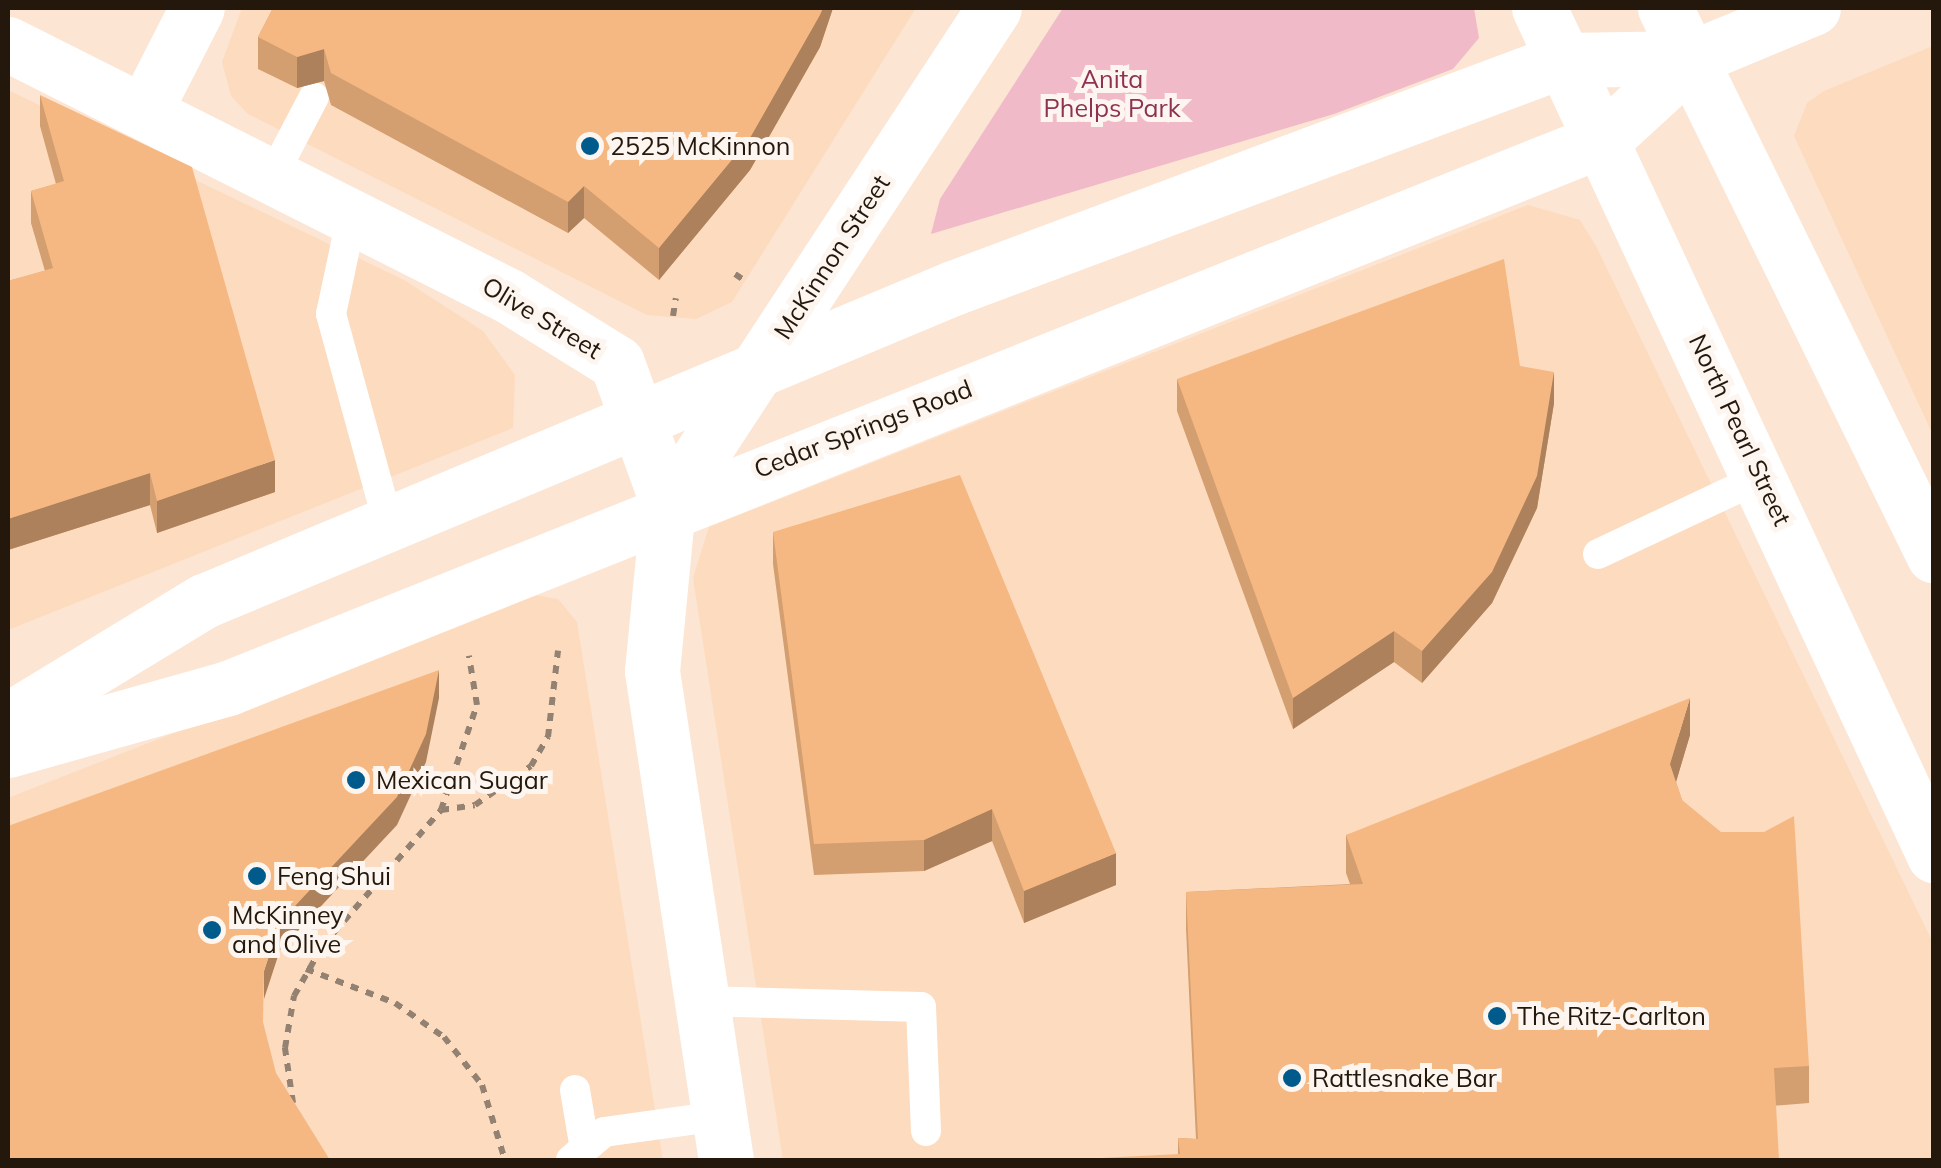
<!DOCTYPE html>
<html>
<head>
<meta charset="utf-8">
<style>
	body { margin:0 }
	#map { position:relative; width:1941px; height:1168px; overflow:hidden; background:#fce5d3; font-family:Mulish,sans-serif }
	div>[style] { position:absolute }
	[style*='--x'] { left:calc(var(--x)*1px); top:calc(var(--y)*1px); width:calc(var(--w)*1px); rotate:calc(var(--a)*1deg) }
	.built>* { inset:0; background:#fddbbe }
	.green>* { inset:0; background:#f0bac8 }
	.path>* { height:6px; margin-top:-3px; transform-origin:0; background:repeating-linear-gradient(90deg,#938172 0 8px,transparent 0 16px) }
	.lane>* { height:30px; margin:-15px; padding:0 15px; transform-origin:15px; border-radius:15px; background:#fff }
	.street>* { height:55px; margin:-27.5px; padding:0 27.5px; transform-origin:27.5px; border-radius:27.5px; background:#fff }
	.secondary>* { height:55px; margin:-27.5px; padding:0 27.5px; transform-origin:27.5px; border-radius:27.5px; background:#fff }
	.wall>* { inset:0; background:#d39e70 }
	.shaded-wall>* { inset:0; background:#ac815b }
	.building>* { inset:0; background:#f5b882 }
	.dots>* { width:28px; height:28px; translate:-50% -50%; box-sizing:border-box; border:5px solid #fdf5ef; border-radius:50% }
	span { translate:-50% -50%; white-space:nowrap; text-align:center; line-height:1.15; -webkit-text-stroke:10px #fdf5ef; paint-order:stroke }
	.park-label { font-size:25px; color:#8f3252 }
	.poi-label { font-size:25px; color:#24180c }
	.left { translate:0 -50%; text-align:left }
	.street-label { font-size:25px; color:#24180c }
	.frame { position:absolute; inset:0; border:10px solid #24180c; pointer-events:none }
</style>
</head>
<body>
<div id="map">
	<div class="built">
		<div style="clip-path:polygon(242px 8px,916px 8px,732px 302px,696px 319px,647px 315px,248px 114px,231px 96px,222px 62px)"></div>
		<div style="clip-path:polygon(1933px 46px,1933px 435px,1794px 136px,1807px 103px,1824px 91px)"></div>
		<div style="clip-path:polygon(8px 90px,404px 280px,483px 331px,515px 375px,513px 428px,8px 630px)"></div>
		<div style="clip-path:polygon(1528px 205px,1580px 220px,1597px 248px,1933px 943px,1933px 1160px,783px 1160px,693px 578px,709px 527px)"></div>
		<div style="clip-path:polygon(529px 594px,558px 599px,577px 622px,663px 1160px,8px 1160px,8px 798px)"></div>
	</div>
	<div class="green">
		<div style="clip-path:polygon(1063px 8px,1474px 8px,1479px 38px,1453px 69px,1334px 114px,931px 234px,940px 199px)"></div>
	</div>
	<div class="path">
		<div style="--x:735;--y:274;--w:11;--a:34"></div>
		<div style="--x:673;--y:316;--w:18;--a:-81"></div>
		<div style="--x:441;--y:810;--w:34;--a:-8"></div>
		<div style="--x:475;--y:805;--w:68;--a:-34.9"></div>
		<div style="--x:531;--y:766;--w:34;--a:-60"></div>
		<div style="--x:548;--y:737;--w:87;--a:-83.4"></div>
		<div style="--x:306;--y:969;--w:95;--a:20.9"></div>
		<div style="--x:395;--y:1003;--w:60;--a:34.8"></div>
		<div style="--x:444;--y:1037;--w:61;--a:51.6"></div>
		<div style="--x:482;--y:1085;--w:78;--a:73"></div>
		<div style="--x:293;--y:1103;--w:56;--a:-98.3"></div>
		<div style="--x:285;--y:1048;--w:53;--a:-80.2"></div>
		<div style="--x:294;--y:996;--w:59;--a:-60.4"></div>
		<div style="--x:323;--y:945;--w:179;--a:-48.8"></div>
		<div style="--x:441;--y:810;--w:111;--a:-71.1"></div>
		<div style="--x:477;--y:705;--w:50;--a:-99.3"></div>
	</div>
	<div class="lane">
		<div style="--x:273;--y:175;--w:88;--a:-62.3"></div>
		<div style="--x:352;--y:215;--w:101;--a:102"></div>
		<div style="--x:331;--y:314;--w:216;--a:74.7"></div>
		<div style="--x:1598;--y:554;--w:181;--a:-25.2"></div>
		<div style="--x:703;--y:1001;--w:218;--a:1.6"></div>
		<div style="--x:921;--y:1007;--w:124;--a:87.7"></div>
		<div style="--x:575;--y:1090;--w:54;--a:80.4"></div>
		<div style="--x:571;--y:1160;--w:43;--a:-40.3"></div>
		<div style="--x:604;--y:1132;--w:117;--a:-7.9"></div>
	</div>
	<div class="street">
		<div style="--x:145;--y:110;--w:114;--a:-63"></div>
	</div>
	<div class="secondary">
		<div style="--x:1539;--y:8;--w:935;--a:65"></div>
		<div style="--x:1665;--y:8;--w:610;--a:63.85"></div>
		<div style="--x:8;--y:44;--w:561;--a:26.7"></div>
		<div style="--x:509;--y:296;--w:127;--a:31.8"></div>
		<div style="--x:617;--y:363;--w:151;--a:70.2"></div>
		<div style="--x:668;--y:505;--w:167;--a:95.5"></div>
		<div style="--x:652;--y:671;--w:495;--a:81.4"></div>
		<div style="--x:668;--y:505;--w:594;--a:-56.74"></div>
		<div style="--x:8;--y:720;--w:229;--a:-31.3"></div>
		<div style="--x:204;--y:601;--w:812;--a:-22.68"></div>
		<div style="--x:953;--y:288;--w:651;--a:-20.49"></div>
		<div style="--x:1563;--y:60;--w:129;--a:-0.9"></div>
		<div style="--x:8;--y:750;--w:229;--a:-15.7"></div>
		<div style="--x:228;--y:688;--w:1481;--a:-21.75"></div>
		<div style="--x:1604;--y:139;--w:120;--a:-42.6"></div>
		<div style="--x:1692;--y:58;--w:131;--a:-22.5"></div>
	</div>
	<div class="wall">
		<div style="clip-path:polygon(273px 8px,833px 8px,820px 47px,750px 170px,659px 280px,584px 218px,568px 233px,331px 105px,324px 81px,297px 88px,258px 69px,258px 37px)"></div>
		<div style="clip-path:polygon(40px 95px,275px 492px,157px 533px,150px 505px,8px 550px,8px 281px,45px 271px,31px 223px,31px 191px,56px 184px,40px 126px)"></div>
		<div style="clip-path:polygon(1520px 366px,1554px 403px,1537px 508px,1492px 603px,1422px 683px,1394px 662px,1293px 729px,1177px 411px,1177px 379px)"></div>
		<div style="clip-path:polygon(773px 532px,1116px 885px,1024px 923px,992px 841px,924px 871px,814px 875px,773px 564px)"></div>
		<div style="clip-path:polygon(1690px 735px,1676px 782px,1682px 800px,1809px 1066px,1809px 1103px,1178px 1154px,1178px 1138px,1196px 1139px,1186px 929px,1186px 892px,1350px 884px,1346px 873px,1346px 835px)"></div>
	</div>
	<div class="shaded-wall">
		<div style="clip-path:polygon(823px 8px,833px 8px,820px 47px,750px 170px,659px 280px,659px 248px)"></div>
		<div style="clip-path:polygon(324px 49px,324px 81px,297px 88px,297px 57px)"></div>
		<div style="clip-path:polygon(584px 186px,584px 218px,568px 233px,568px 202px)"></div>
		<div style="clip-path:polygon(1554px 372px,1554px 403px,1537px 508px,1492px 603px,1422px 683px,1422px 651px)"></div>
		<div style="clip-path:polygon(275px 460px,275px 492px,157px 533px,157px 501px)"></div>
		<div style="clip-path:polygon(150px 473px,150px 505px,8px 550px,8px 519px)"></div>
		<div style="clip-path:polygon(1394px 631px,1394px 662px,1293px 729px,1293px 698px)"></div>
		<div style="clip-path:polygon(439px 670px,439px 698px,426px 762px,397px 825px,280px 950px,264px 999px,264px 971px,280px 922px)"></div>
		<div style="clip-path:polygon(1690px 698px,1690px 735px,1670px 802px,1670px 764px)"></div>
		<div style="clip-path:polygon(992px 809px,992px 841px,924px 871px,924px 840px)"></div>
		<div style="clip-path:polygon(1116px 853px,1116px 885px,1024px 923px,1024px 891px)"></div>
	</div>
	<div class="building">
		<div style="clip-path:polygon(273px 8px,823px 8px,820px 15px,750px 138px,659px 248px,584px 186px,568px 202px,331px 73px,324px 49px,297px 57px,258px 37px)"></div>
		<div style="clip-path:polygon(40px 95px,192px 167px,275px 460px,157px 501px,150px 473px,8px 519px,8px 281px,53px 268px,31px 191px,64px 181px)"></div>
		<div style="clip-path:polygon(1504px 259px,1520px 366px,1554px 372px,1537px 476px,1492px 572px,1422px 651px,1394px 631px,1293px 698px,1177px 379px)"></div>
		<div style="clip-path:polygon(960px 475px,1116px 853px,1024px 891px,992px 809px,924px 840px,814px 844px,773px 532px)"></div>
		<div style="clip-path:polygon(439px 670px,426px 734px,397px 797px,280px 922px,264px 971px,263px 1022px,276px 1073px,330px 1160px,8px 1160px,8px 826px)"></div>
		<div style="clip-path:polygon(1690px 698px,1670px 764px,1682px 800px,1721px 832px,1764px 832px,1794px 816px,1809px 1066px,1774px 1068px,1779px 1160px,1061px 1160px,1180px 1154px,1178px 1138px,1198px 1139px,1186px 892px,1363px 884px,1346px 835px)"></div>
	</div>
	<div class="dots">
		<div style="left:590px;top:146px;background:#005b8c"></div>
		<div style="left:356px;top:780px;background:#005b8c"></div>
		<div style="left:257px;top:876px;background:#005b8c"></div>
		<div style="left:212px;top:930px;background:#005b8c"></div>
		<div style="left:1497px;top:1016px;background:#005b8c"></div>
		<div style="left:1292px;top:1078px;background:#005b8c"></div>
	</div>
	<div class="park-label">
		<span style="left:1112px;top:94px">Anita<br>Phelps Park</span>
	</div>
	<div class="poi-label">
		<span class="left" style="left:610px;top:146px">2525 McKinnon</span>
		<span class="left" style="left:376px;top:780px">Mexican Sugar</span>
		<span class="left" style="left:277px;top:876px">Feng Shui</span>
		<span class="left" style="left:232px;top:930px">McKinney<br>and Olive</span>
		<span class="left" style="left:1517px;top:1016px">The Ritz-Carlton</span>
		<span class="left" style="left:1312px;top:1078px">Rattlesnake Bar</span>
	</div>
	<div class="street-label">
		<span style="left:832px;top:257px;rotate:-57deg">McKinnon Street</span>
		<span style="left:542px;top:318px;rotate:31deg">Olive Street</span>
		<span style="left:863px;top:429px;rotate:-21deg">Cedar Springs Road</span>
		<span style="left:1740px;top:430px;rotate:65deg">North Pearl Street</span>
	</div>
	<div class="frame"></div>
</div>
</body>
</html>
